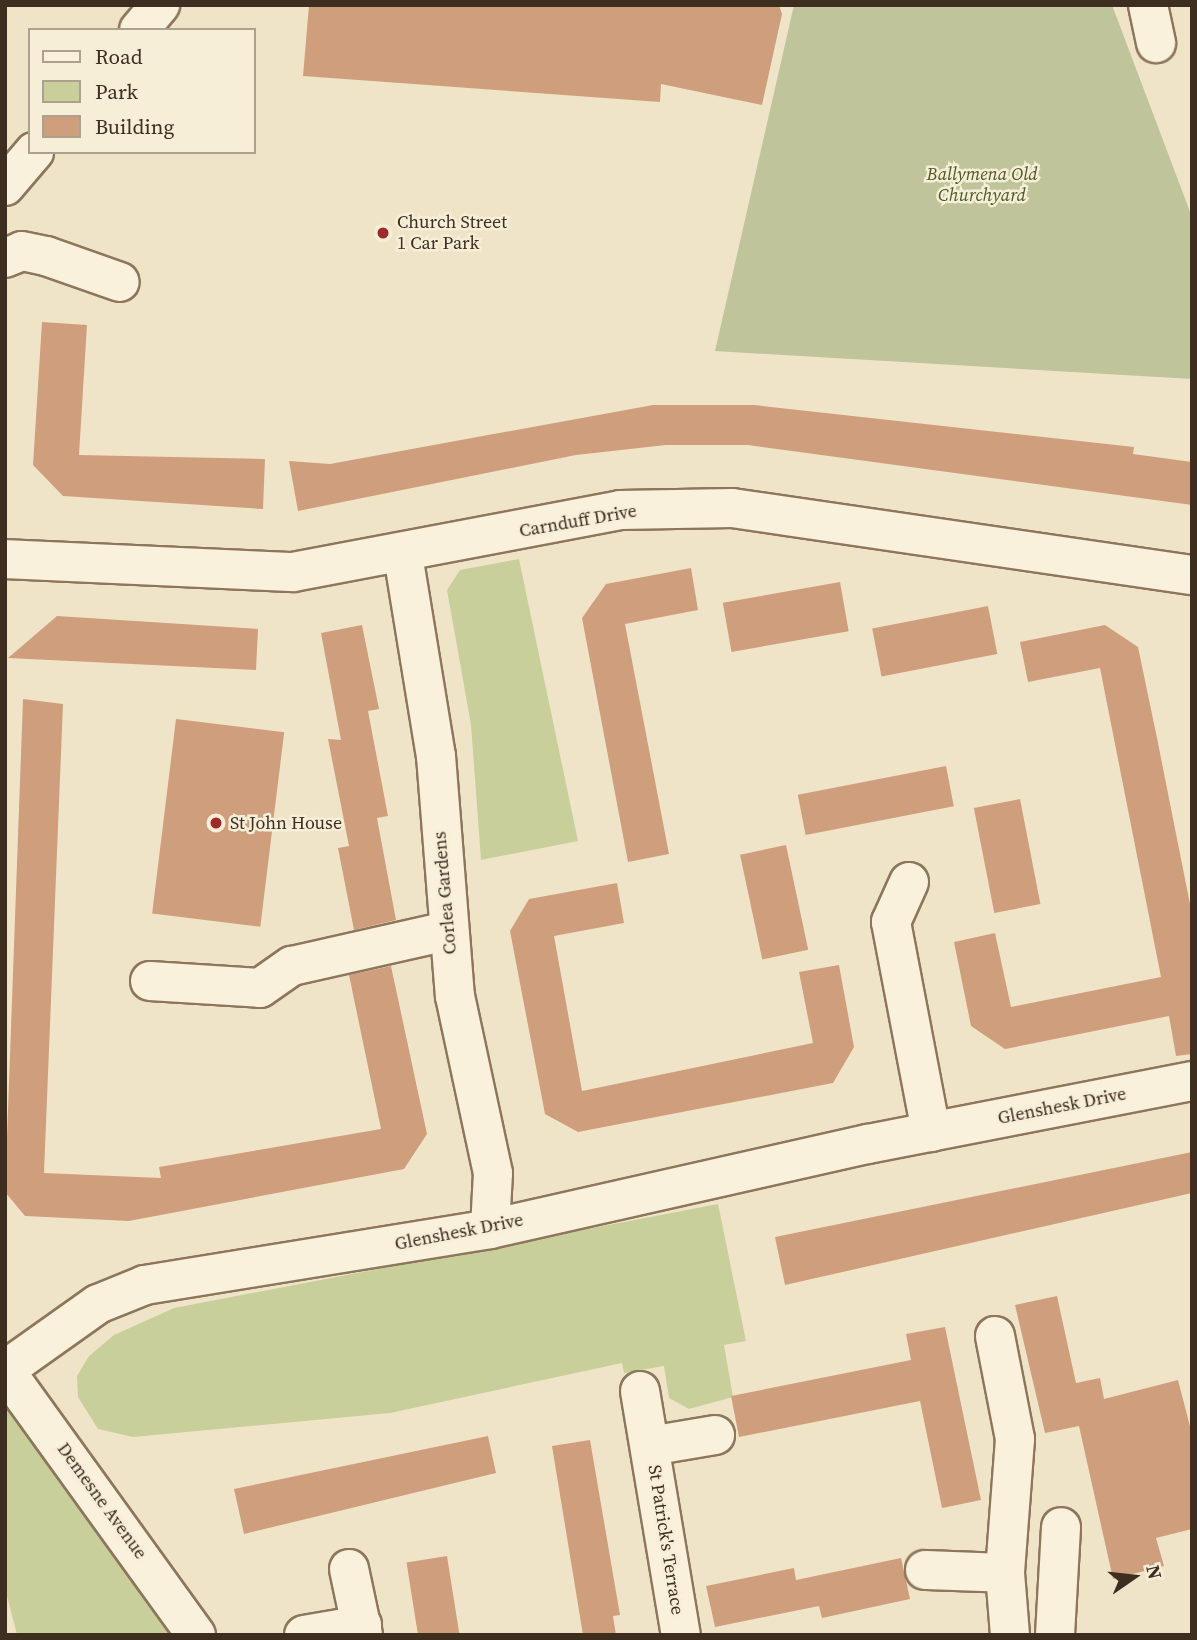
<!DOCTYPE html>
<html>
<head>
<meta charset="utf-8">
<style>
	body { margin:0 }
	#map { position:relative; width:1197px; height:1640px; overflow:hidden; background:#f0e4c8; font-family:"Source Serif 4",serif }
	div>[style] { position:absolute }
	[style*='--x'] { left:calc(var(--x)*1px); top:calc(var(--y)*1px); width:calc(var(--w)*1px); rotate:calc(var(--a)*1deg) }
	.green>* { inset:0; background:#c9cf9b }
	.cemetery>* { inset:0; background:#bfc49a }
	.building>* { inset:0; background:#cf9f7d; transform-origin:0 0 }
	.roads { filter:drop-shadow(2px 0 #8d765c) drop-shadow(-2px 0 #8d765c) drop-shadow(0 2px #8d765c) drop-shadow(0 -2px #8d765c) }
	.minor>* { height:38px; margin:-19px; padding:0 19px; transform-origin:19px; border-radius:19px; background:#faf1dc }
	.dots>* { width:19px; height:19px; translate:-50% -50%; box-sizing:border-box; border:4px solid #f7eed8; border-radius:50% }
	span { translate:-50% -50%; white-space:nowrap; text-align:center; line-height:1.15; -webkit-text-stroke:5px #f7eed8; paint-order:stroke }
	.park-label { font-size:18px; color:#4d5a26; font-style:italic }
	.poi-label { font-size:18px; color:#3d2e20 }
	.left { translate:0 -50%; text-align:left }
	.street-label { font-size:18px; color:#3d2e20 }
	.frame { position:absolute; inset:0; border:7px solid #3d2e20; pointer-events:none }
	.legend { position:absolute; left:28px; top:28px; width:228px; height:126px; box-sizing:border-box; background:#f7eed8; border:2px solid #ada18e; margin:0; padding:9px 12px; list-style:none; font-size:21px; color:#3d2e20 }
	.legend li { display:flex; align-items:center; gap:14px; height:35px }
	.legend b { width:35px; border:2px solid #ada18e }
	.north { position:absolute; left:1099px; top:1542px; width:70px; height:70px; -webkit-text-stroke:5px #f7eed8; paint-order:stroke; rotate:76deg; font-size:19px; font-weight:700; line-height:28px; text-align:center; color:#3d2e20 }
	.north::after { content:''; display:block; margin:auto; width:24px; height:32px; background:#3d2e20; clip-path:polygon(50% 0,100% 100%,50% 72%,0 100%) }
</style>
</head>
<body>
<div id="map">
	<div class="green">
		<div style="clip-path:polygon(519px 559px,578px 841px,481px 860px,471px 725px,447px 590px,460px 570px)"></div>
		<div style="clip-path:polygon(718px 1204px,746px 1341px,724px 1345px,733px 1397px,689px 1409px,669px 1398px,664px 1366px,624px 1373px,622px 1363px,390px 1413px,133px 1437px,98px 1429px,78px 1397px,77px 1376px,89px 1356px,114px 1335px,174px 1308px)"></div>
		<div style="clip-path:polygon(5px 1396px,161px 1611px,171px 1635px,17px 1635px,5px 1588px)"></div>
	</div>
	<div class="cemetery">
		<div style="clip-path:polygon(794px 5px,1112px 5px,1192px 217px,1192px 379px,715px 351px)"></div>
	</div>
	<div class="building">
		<div style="clip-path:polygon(309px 5px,779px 5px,782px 14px,762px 105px,661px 84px,660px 102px,303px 76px)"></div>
		<div style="clip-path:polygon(42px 322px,87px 325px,79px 455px,265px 459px,263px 509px,63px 496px,33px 465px)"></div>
		<div style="clip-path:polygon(653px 405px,754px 405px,1134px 447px,1133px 454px,1192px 462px,1192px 505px,748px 445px,666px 445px,576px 455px,298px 511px,289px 461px,330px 464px)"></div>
		<div style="clip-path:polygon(691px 568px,698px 610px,625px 624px,669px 854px,628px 862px,582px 618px,606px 584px)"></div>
		<div style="left:840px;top:582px;width:50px;height:119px;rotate:80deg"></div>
		<div style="left:988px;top:606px;width:49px;height:118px;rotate:79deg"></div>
		<div style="clip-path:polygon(57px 616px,258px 629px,256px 670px,8px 658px)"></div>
		<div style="clip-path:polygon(362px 625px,379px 709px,368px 711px,388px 816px,377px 818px,396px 920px,354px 930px,338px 848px,349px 846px,328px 739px,341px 740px,321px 633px)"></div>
		<div style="clip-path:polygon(1105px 625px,1138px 647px,1157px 738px,1192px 914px,1192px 1054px,1176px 1056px,1169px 1016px,1005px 1049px,971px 1026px,954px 942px,995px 933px,1011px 1007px,1161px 977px,1100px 668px,1028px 682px,1020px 642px)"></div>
		<div style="clip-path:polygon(23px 699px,63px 704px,44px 1173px,161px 1178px,159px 1167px,381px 1129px,349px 975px,391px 966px,427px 1134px,404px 1169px,129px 1221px,25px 1216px,5px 1192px)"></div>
		<div style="left:176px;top:719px;width:109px;height:196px;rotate:7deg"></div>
		<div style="left:946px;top:766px;width:41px;height:151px;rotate:79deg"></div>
		<div style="left:1020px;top:799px;width:107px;height:47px;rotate:79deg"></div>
		<div style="left:786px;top:845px;width:107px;height:47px;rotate:78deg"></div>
		<div style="clip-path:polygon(617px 883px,624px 923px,554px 936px,582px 1091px,813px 1043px,799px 972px,839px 965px,854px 1047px,833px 1083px,578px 1132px,545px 1114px,510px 931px,529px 899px)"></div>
		<div style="clip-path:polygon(1192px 1152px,1192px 1193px,785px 1285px,775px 1237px)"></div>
		<div style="clip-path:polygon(1057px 1296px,1076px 1383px,1100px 1378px,1104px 1399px,1178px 1380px,1192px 1434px,1192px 1529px,1156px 1538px,1164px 1566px,1113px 1579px,1079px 1426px,1045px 1433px,1015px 1305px)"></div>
		<div style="clip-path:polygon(945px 1327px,981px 1500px,942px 1508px,920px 1401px,739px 1437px,731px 1396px,911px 1360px,906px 1334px)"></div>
		<div style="clip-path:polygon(488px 1436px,496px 1473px,244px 1534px,234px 1489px)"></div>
		<div style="clip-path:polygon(590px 1440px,620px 1615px,613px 1616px,616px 1635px,583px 1635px,552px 1446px)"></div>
		<div style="left:447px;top:1556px;width:80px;height:41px;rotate:81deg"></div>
		<div style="clip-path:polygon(901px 1558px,910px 1599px,822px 1618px,819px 1606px,715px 1627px,706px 1586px,794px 1568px,796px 1580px)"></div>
	</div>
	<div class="roads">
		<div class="minor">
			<div style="--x:1148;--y:5;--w:39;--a:78"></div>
			<div style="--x:139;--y:30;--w:33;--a:-50"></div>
			<div style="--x:5;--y:186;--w:45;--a:-49.5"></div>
			<div style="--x:5;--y:258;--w:18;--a:-22"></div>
			<div style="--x:22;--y:251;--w:25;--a:12"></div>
			<div style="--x:46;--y:256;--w:78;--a:19.4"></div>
			<div style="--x:403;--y:555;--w:204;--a:80.7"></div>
			<div style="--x:436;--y:756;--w:241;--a:85.5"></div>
			<div style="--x:455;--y:996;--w:181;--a:77.9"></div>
			<div style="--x:493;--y:1173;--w:56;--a:93.1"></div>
			<div style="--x:5;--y:559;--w:288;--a:2.6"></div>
			<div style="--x:293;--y:572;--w:333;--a:-10.7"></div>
			<div style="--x:620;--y:510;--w:112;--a:-1"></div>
			<div style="--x:732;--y:508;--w:465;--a:8.3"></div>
			<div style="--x:909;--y:882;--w:44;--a:114.2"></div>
			<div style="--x:891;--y:922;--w:214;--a:79.2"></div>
			<div style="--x:150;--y:981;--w:110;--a:3.6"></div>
			<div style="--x:260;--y:988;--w:39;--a:-35"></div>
			<div style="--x:292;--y:966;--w:159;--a:-12.7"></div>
			<div style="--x:995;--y:1336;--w:105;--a:79"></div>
			<div style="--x:1015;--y:1439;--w:134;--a:94.3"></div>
			<div style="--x:1005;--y:1573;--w:62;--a:85.4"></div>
			<div style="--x:640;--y:1391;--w:247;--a:80.5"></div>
			<div style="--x:650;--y:1446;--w:66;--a:-9.6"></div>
			<div style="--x:349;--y:1569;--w:67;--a:78"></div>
			<div style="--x:925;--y:1570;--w:80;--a:2.1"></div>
			<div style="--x:196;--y:1635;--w:327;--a:-125.8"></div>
			<div style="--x:5;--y:1370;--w:114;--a:-35.4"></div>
			<div style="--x:98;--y:1304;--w:51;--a:-22"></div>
			<div style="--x:145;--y:1285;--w:350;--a:-9.2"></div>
			<div style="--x:490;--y:1229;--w:387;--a:-12.7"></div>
			<div style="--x:868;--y:1144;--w:330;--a:-11"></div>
			<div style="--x:304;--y:1635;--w:59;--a:-9.8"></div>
			<div style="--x:1055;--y:1635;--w:108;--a:-86.8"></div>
		</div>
	</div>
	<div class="dots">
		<div style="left:383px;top:233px;background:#9e2a2b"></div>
		<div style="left:216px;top:823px;background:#9e2a2b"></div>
	</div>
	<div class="park-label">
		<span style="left:982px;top:185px">Ballymena Old<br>Churchyard</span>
	</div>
	<div class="poi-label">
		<span class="left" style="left:397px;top:233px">Church Street<br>1 Car Park</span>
		<span class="left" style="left:230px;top:823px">St John House</span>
	</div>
	<div class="street-label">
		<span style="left:578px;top:521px;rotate:-10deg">Carnduff Drive</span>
		<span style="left:445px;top:893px;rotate:-95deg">Corlea Gardens</span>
		<span style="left:1062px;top:1106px;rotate:-11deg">Glenshesk Drive</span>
		<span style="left:459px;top:1232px;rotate:-11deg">Glenshesk Drive</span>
		<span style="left:102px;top:1501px;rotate:54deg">Demesne Avenue</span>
		<span style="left:666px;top:1540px;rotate:81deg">St Patrick's Terrace</span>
	</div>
	<div class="frame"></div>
	<ul class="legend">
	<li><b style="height:9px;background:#faf1dc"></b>Road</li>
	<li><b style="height:19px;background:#c9cf9b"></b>Park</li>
	<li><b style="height:19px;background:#cf9f7d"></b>Building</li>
	</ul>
	<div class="north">N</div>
</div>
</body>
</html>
